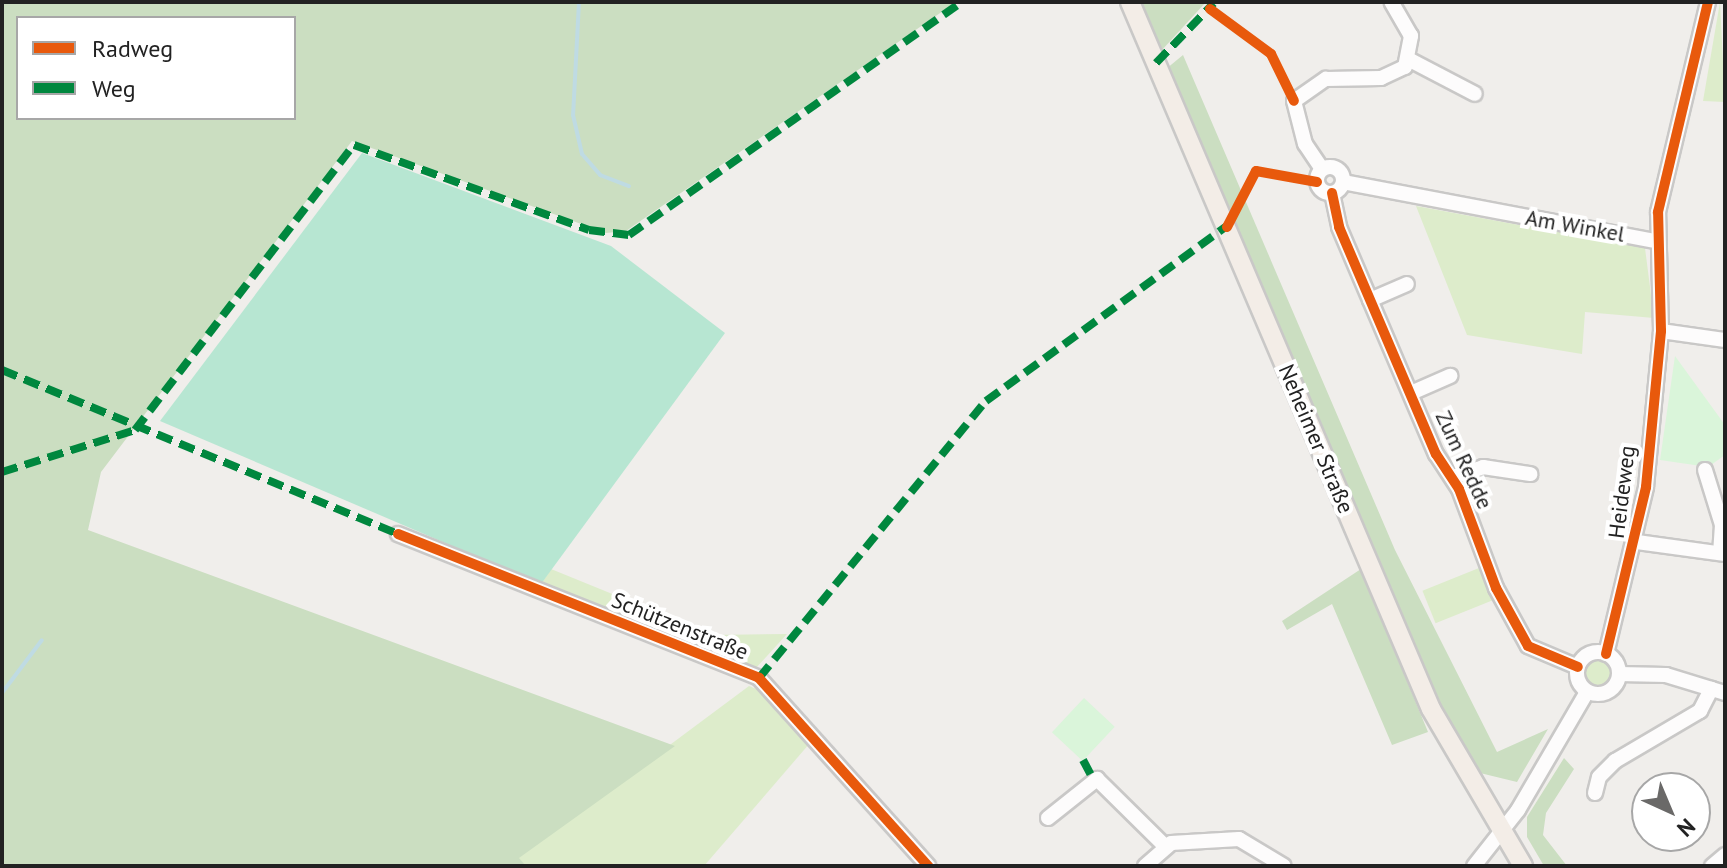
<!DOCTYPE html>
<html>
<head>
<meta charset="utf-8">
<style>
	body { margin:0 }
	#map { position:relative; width:1727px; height:868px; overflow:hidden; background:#f0eeeb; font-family:"PT Sans",sans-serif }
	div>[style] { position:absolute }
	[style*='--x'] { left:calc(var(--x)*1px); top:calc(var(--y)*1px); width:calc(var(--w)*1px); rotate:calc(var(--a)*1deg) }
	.grass>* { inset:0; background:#ddeccb; transform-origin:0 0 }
	.round { border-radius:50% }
	.forest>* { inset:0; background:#cbdec1 }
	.park>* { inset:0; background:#daf5da; transform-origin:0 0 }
	.pitch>* { inset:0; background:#b7e6d2 }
	.stream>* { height:4px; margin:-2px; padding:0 2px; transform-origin:2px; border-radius:2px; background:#bfdbe3 }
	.roads { filter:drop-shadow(2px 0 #c9c8c7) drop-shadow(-2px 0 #c9c8c7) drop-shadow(0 2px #c9c8c7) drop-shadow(0 -2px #c9c8c7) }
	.minor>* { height:14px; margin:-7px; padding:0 7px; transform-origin:7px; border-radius:7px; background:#fdfcfc }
	.minor>.ring { margin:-7px; padding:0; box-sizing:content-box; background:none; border:14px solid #fdfcfc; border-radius:50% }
	.major>* { height:18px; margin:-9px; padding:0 9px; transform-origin:9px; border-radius:9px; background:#f3ede7 }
	.quiet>* { height:8px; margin-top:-4px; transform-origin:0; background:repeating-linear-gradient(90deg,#00873e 0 16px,transparent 0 24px) }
	.cycleway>* { height:10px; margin:-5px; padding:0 5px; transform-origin:5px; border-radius:5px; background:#e8590c }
	span { translate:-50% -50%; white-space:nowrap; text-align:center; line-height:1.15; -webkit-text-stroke:8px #fff; paint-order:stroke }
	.street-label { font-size:22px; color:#222 }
	.frame { position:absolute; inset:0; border:4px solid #222; pointer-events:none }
	.legend { position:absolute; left:16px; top:16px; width:280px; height:104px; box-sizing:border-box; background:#fff; border:2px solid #a7a7a7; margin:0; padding:10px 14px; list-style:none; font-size:24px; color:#222 }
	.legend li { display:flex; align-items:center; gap:16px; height:40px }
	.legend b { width:40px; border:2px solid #a7a7a7 }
	.north { position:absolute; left:1631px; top:772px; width:80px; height:80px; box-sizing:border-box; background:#fff; border:2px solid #a7a7a7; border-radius:50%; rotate:136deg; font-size:22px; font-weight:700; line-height:32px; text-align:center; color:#222 }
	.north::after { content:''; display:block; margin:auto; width:28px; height:36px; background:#6a6968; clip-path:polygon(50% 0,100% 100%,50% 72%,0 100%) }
</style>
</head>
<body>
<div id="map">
	<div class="grass">
		<div style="clip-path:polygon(1720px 2px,1725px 102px,1703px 101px)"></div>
		<div style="clip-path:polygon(1416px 206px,1645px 248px,1654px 318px,1585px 312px,1582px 354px,1467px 335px)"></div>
		<div style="left:1479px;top:568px;width:35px;height:61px;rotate:68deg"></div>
		<div style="clip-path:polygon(551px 569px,713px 635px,787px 634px,756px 668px,734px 663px,541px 584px)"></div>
		<div class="round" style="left:1584px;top:660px;width:28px;height:28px"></div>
		<div style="clip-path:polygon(749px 686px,766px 693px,810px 743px,704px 866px,526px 866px,518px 858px)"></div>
	</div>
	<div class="forest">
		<div style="clip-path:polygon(evenodd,2px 2px,956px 2px,626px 231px,606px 233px,352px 141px,101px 472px,88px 530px,675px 746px,519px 858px,526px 866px,2px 866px,2px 2px,18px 18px,294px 18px,294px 118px,18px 118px,18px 18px)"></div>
		<div style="clip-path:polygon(1137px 2px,1206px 2px,1162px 50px)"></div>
		<div style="clip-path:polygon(1183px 55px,1395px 550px,1497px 752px,1548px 729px,1517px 782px,1480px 773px,1434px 697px,1166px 69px)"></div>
		<div style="clip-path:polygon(1361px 569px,1428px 732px,1392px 745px,1332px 604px,1287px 630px,1282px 621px)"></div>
		<div style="clip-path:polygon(1564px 758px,1574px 769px,1546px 813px,1543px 835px,1567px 866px,1544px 866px,1527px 837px,1527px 817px)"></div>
	</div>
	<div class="park">
		<div style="clip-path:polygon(1675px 356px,1725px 425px,1725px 455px,1708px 467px,1660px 460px)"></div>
		<div style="left:1084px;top:698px;width:42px;height:47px;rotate:43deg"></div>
	</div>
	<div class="pitch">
		<div style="clip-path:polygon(362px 153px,611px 246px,725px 333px,541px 584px,160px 421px)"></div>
	</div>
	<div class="stream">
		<div style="--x:579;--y:2;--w:113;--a:93"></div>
		<div style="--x:573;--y:115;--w:40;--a:77"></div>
		<div style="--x:582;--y:154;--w:28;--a:49"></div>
		<div style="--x:600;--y:175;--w:31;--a:21"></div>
		<div style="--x:2;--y:693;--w:66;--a:-53"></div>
	</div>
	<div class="roads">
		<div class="minor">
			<div style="--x:1410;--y:60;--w:73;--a:27.6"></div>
			<div class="ring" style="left:1317px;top:167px;width:12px;height:12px"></div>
			<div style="--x:1322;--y:169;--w:30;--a:-124"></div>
			<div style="--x:1305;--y:144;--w:44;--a:-104.3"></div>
			<div style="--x:1294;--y:101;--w:39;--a:-35"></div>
			<div style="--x:1326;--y:79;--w:55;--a:-1"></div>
			<div style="--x:1381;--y:78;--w:26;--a:-25"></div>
			<div style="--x:1405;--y:67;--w:32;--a:-79"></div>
			<div style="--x:1411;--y:36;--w:39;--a:-120"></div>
			<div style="--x:1343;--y:182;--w:318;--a:10.7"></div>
			<div style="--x:1332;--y:193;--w:35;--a:78"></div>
			<div style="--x:1339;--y:227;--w:247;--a:66.9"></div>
			<div style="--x:1436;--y:454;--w:42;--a:56.7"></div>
			<div style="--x:1459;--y:489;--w:106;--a:69.5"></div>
			<div style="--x:1496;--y:588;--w:66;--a:61.1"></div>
			<div style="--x:1528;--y:646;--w:54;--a:22.8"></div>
			<div style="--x:1370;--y:300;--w:40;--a:-23.4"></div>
			<div style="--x:1661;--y:331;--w:65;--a:8"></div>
			<div style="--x:1411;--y:393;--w:43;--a:-23.6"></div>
			<div style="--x:1705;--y:470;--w:58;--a:72.8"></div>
			<div style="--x:1722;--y:525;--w:28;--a:94"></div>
			<div style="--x:1453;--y:477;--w:32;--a:-18"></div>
			<div style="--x:1483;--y:467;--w:48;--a:8.5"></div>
			<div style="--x:398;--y:534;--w:389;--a:21.7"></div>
			<div style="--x:759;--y:678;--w:253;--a:48"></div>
			<div style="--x:1637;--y:542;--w:89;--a:7.8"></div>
			<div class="ring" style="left:1577px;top:652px;width:28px;height:28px"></div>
			<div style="--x:1606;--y:654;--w:172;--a:-76.5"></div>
			<div style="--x:1646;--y:487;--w:157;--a:-84.5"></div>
			<div style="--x:1661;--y:331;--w:119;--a:-91.4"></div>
			<div style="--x:1658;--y:212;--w:216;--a:-76.6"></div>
			<div style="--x:1619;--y:674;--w:47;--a:1.2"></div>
			<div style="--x:1666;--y:675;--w:62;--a:17"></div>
			<div style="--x:1595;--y:793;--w:16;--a:-76"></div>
			<div style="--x:1599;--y:777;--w:23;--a:-45"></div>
			<div style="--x:1615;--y:761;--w:99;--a:-30.5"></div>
			<div style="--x:1700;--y:711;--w:25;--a:-63"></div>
			<div style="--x:1048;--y:818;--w:63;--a:-38.5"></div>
			<div style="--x:1097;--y:779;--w:95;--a:44.6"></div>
			<div style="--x:1145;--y:866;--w:35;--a:-41"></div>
			<div style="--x:1171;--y:843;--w:68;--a:-3.4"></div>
			<div style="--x:1239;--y:839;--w:52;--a:31"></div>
			<div style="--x:1474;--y:866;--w:71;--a:-51.8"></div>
			<div style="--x:1518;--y:810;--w:137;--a:-59.7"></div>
			<div style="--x:1712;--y:866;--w:17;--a:-40"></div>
		</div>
		<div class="major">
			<div style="--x:1130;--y:2;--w:768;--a:66.94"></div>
			<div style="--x:1431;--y:709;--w:182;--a:59.6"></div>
		</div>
	</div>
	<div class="quiet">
		<div style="--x:1156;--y:63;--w:83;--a:-46"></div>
		<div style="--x:2;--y:370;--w:429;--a:22.5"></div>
		<div style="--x:2;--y:472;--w:139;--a:-17.5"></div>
		<div style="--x:135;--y:430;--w:359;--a:-52.5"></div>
		<div style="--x:354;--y:145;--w:250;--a:19.9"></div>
		<div style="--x:589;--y:230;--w:40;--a:7.1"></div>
		<div style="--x:629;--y:235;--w:406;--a:-35"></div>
		<div style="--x:759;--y:678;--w:358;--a:-50.7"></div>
		<div style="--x:986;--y:401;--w:301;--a:-36"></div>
		<div style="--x:1083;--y:760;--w:21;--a:62"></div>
	</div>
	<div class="cycleway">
		<div style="--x:1210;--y:9;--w:76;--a:36.4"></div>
		<div style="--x:1271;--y:54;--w:52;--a:63.9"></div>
		<div style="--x:1332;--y:193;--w:35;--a:78"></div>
		<div style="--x:1339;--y:227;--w:247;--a:66.9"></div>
		<div style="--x:1436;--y:454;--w:42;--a:56.7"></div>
		<div style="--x:1459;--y:489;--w:106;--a:69.5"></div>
		<div style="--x:1496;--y:588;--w:66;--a:61.1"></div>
		<div style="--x:1528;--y:646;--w:54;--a:22.8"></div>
		<div style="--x:1227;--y:227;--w:63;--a:-62.6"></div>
		<div style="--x:1256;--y:171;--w:62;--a:10.2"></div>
		<div style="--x:398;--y:534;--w:389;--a:21.7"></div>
		<div style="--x:759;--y:678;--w:253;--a:48"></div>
		<div style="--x:1606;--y:654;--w:172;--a:-76.5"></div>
		<div style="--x:1646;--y:487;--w:157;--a:-84.5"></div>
		<div style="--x:1661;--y:331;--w:119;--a:-91.4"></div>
		<div style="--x:1658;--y:212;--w:216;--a:-76.6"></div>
	</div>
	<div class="street-label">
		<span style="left:1575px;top:226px;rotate:10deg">Am Winkel</span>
		<span style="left:1316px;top:439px;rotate:67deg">Neheimer Straße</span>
		<span style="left:1464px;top:460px;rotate:65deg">Zum Redde</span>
		<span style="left:1622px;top:492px;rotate:-83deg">Heideweg</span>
		<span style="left:680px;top:626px;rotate:22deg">Schützenstraße</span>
	</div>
	<div class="frame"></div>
	<ul class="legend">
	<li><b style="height:10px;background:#e8590c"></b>Radweg</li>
	<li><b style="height:10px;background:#00873e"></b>Weg</li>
	</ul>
	<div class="north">N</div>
</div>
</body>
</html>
